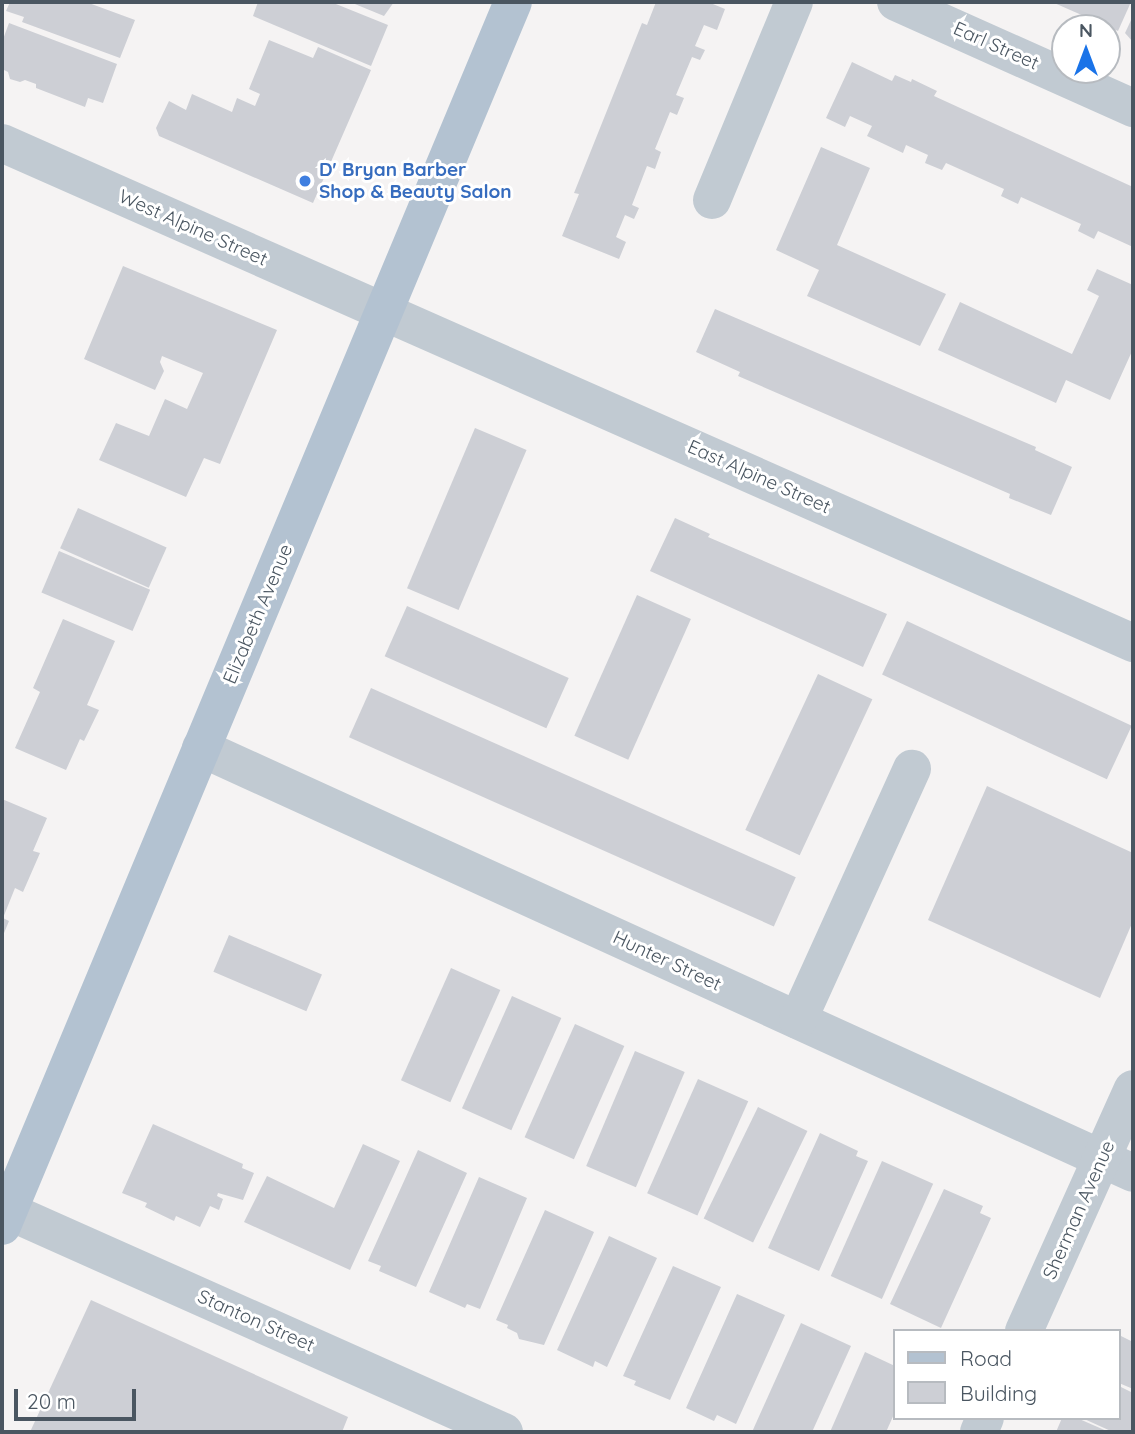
<!DOCTYPE html>
<html>
<head>
<meta charset="utf-8">
<style>
	body { margin:0 }
	#map { position:relative; width:1135px; height:1434px; overflow:hidden; background:#f5f3f3; font-family:Quicksand,sans-serif }
	div>[style] { position:absolute }
	[style*='--x'] { left:calc(var(--x)*1px); top:calc(var(--y)*1px); width:calc(var(--w)*1px); rotate:calc(var(--a)*1deg) }
	.building>* { inset:0; background:#cdcfd5; transform-origin:0 0 }
	.minor>* { height:38px; margin:-19px; padding:0 19px; transform-origin:19px; border-radius:19px; background:#c1cad2 }
	.major>* { height:38px; margin:-19px; padding:0 19px; transform-origin:19px; border-radius:19px; background:#b3c2d1 }
	.dots>* { width:19px; height:19px; translate:-50% -50%; box-sizing:border-box; border:4px solid #fff; border-radius:50% }
	span { translate:-50% -50%; white-space:nowrap; text-align:center; line-height:1.15; -webkit-text-stroke:6px #fff; paint-order:stroke }
	.street-label { font-size:19px; color:#4a5661 }
	.shop-label { font-size:19px; color:#366cbe; font-weight:700 }
	.left { translate:0 -50%; text-align:left }
	.frame { position:absolute; inset:0; border:4px solid #4a5661; pointer-events:none }
	.legend { position:absolute; left:893px; top:1329px; width:228px; height:91px; box-sizing:border-box; background:#fff; border:2px solid #b7bbc0; margin:0; padding:9px 12px; list-style:none; font-size:21px; color:#4a5661 }
	.legend li { display:flex; align-items:center; gap:14px; height:35px }
	.legend b { width:35px; border:2px solid #b7bbc0 }
	.north { position:absolute; left:1051px; top:14px; width:70px; height:70px; box-sizing:border-box; background:#fff; border:2px solid #b7bbc0; border-radius:50%; rotate:0deg; font-size:19px; font-weight:700; line-height:28px; text-align:center; color:#4a5661 }
	.north::after { content:''; display:block; margin:auto; width:24px; height:32px; background:#1a73e8; clip-path:polygon(50% 0,100% 100%,50% 72%,0 100%) }
	.scale { position:absolute; left:14px; top:1389px; width:122px; height:32px; box-sizing:border-box; border:4px solid #4a5661; border-top:0; padding-left:9px; font-size:21px; line-height:24px; white-space:nowrap; color:#4a5661; -webkit-text-stroke:5px #fff; paint-order:stroke }
</style>
</head>
<body>
<div id="map">
	<div class="building">
		<div style="clip-path:polygon(10px 2px,86px 2px,135px 20px,120px 58px,22px 22px,24px 17px,6px 11px)"></div>
		<div style="clip-path:polygon(258px 2px,331px 2px,388px 25px,371px 66px,253px 16px)"></div>
		<div style="clip-path:polygon(350px 2px,394px 2px,384px 16px)"></div>
		<div style="clip-path:polygon(656px 2px,708px 2px,725px 9px,717px 30px,704px 25px,695px 46px,705px 50px,700px 60px,692px 57px,676px 95px,684px 98px,677px 115px,670px 112px,655px 149px,661px 152px,655px 169px,647px 166px,632px 205px,639px 208px,634px 219px,625px 215px,616px 237px,626px 242px,619px 259px,562px 236px,579px 194px,574px 193px,642px 23px,647px 25px)"></div>
		<div style="clip-path:polygon(1052px 2px,1131px 2px,1118px 31px)"></div>
		<div style="clip-path:polygon(1133px 16px,1133px 42px,1125px 33px)"></div>
		<div style="clip-path:polygon(9px 23px,117px 64px,103px 103px,88px 98px,85px 107px,36px 88px,36px 84px,25px 80px,20px 82px,10px 79px,8px 72px,2px 69px,2px 42px)"></div>
		<div style="clip-path:polygon(269px 40px,313px 58px,318px 47px,371px 70px,313px 203px,159px 136px,156px 128px,169px 101px,186px 110px,192px 94px,232px 112px,237px 98px,255px 106px,260px 94px,249px 89px)"></div>
		<div style="clip-path:polygon(852px 62px,892px 81px,895px 75px,911px 82px,912px 79px,937px 91px,934px 96px,1133px 187px,1133px 247px,1098px 231px,1094px 239px,1078px 231px,1081px 224px,1021px 197px,1018px 204px,1001px 196px,1004px 189px,946px 163px,942px 170px,925px 163px,928px 155px,906px 145px,903px 153px,867px 136px,872px 126px,850px 116px,845px 127px,826px 118px)"></div>
		<div style="clip-path:polygon(821px 147px,870px 168px,837px 245px,946px 294px,920px 346px,807px 296px,819px 270px,776px 250px)"></div>
		<div style="clip-path:polygon(123px 266px,277px 330px,220px 464px,204px 458px,186px 497px,99px 460px,116px 423px,149px 436px,165px 399px,187px 409px,203px 373px,162px 356px,160px 362px,164px 371px,155px 390px,84px 359px)"></div>
		<div style="clip-path:polygon(1097px 269px,1133px 285px,1133px 349px,1110px 400px,1066px 380px,1056px 403px,938px 350px,960px 302px,1072px 354px,1099px 296px,1087px 290px)"></div>
		<div style="clip-path:polygon(715px 309px,1036px 447px,1035px 450px,1072px 467px,1051px 515px,1009px 498px,1010px 494px,738px 376px,740px 372px,696px 352px)"></div>
		<div style="left:475px;top:428px;width:56px;height:174px;rotate:23deg"></div>
		<div style="left:78px;top:508px;width:97px;height:44px;rotate:24deg"></div>
		<div style="clip-path:polygon(675px 518px,710px 534px,708px 537px,887px 614px,863px 667px,650px 571px)"></div>
		<div style="left:59px;top:551px;width:99px;height:45px;rotate:23deg"></div>
		<div style="left:637px;top:595px;width:59px;height:154px;rotate:24deg"></div>
		<div style="left:407px;top:606px;width:177px;height:55px;rotate:24deg"></div>
		<div style="clip-path:polygon(63px 619px,115px 641px,87px 705px,99px 710px,84px 741px,80px 739px,66px 770px,15px 748px,40px 692px,33px 688px)"></div>
		<div style="left:907px;top:621px;width:248px;height:59px;rotate:25deg"></div>
		<div style="left:818px;top:674px;width:60px;height:172px;rotate:25deg"></div>
		<div style="left:371px;top:688px;width:465px;height:54px;rotate:24deg"></div>
		<div style="clip-path:polygon(987px 786px,1133px 853px,1133px 921px,1100px 998px,928px 920px)"></div>
		<div style="clip-path:polygon(2px 799px,47px 818px,33px 851px,40px 853px,23px 892px,15px 888px,3px 918px,9px 921px,2px 938px)"></div>
		<div style="left:229px;top:935px;width:101px;height:40px;rotate:23deg"></div>
		<div style="left:451px;top:968px;width:54px;height:123px;rotate:24deg"></div>
		<div style="left:512px;top:996px;width:54px;height:123px;rotate:24deg"></div>
		<div style="left:575px;top:1024px;width:54px;height:124px;rotate:24deg"></div>
		<div style="left:635px;top:1051px;width:54px;height:125px;rotate:23deg"></div>
		<div style="left:698px;top:1079px;width:55px;height:125px;rotate:24deg"></div>
		<div style="left:758px;top:1107px;width:55px;height:124px;rotate:26deg"></div>
		<div style="clip-path:polygon(153px 1124px,243px 1164px,242px 1168px,254px 1173px,243px 1200px,218px 1193px,217px 1196px,223px 1199px,219px 1210px,210px 1206px,200px 1227px,176px 1216px,174px 1221px,145px 1207px,147px 1203px,122px 1193px)"></div>
		<div style="clip-path:polygon(820px 1133px,858px 1151px,856px 1156px,868px 1161px,819px 1271px,768px 1248px)"></div>
		<div style="clip-path:polygon(363px 1144px,400px 1161px,350px 1270px,244px 1222px,267px 1176px,334px 1208px)"></div>
		<div style="clip-path:polygon(418px 1150px,467px 1173px,416px 1287px,379px 1271px,381px 1266px,368px 1261px)"></div>
		<div style="left:882px;top:1161px;width:56px;height:126px;rotate:24deg"></div>
		<div style="clip-path:polygon(479px 1177px,527px 1198px,480px 1309px,467px 1304px,465px 1308px,429px 1292px)"></div>
		<div style="clip-path:polygon(944px 1189px,983px 1206px,980px 1213px,991px 1218px,941px 1328px,890px 1304px)"></div>
		<div style="clip-path:polygon(545px 1210px,594px 1232px,544px 1345px,519px 1339px,517px 1333px,507px 1328px,508px 1325px,496px 1320px)"></div>
		<div style="clip-path:polygon(609px 1236px,657px 1258px,607px 1367px,595px 1361px,593px 1367px,557px 1350px)"></div>
		<div style="clip-path:polygon(673px 1266px,721px 1287px,670px 1400px,634px 1385px,636px 1381px,623px 1376px)"></div>
		<div style="clip-path:polygon(737px 1294px,785px 1315px,736px 1424px,717px 1415px,714px 1421px,686px 1408px)"></div>
		<div style="clip-path:polygon(91px 1300px,348px 1417px,342px 1432px,30px 1432px)"></div>
		<div style="clip-path:polygon(801px 1323px,851px 1346px,812px 1432px,752px 1432px)"></div>
		<div style="clip-path:polygon(1119px 1335px,1133px 1342px,1133px 1389px,1119px 1383px)"></div>
		<div style="clip-path:polygon(865px 1352px,895px 1366px,895px 1412px,886px 1432px,830px 1432px)"></div>
		<div style="clip-path:polygon(1119px 1386px,1133px 1393px,1133px 1432px,1113px 1432px,1082px 1418px,1119px 1418px)"></div>
		<div style="clip-path:polygon(1062px 1418px,1077px 1418px,1109px 1432px,1056px 1432px)"></div>
	</div>
	<div class="minor">
		<div style="--x:896;--y:2;--w:260;--a:24.1"></div>
		<div style="--x:2;--y:143;--w:1237;--a:23.85"></div>
		<div style="--x:712;--y:200;--w:214;--a:-67.5"></div>
		<div style="--x:201;--y:748;--w:1024;--a:24.51"></div>
		<div style="--x:798;--y:1020;--w:276;--a:-65.6"></div>
		<div style="--x:8;--y:1211;--w:543;--a:24.02"></div>
		<div style="--x:1024;--y:1331;--w:265;--a:-65.8"></div>
		<div style="--x:979;--y:1432;--w:15;--a:-67"></div>
	</div>
	<div class="major">
		<div style="--x:2;--y:1226;--w:1326;--a:-67.34"></div>
	</div>
	<div class="dots">
		<div style="left:305px;top:181px;background:#3f7fe0"></div>
	</div>
	<div class="street-label">
		<span style="left:996px;top:46px;rotate:24deg">Earl Street</span>
		<span style="left:193px;top:228px;rotate:24deg">West Alpine Street</span>
		<span style="left:759px;top:477px;rotate:24deg">East Alpine Street</span>
		<span style="left:258px;top:614px;rotate:-67deg">Elizabeth Avenue</span>
		<span style="left:667px;top:961px;rotate:25deg">Hunter Street</span>
		<span style="left:1079px;top:1210px;rotate:-66deg">Sherman Avenue</span>
		<span style="left:256px;top:1321px;rotate:24deg">Stanton Street</span>
	</div>
	<div class="shop-label">
		<span class="left" style="left:319px;top:181px">D' Bryan Barber<br>Shop &amp; Beauty Salon</span>
	</div>
	<div class="frame"></div>
	<ul class="legend">
	<li><b style="height:9px;background:#b3c2d1"></b>Road</li>
	<li><b style="height:19px;background:#cdcfd5"></b>Building</li>
	</ul>
	<div class="north">N</div>
	<div class="scale">20 m</div>
</div>
</body>
</html>
